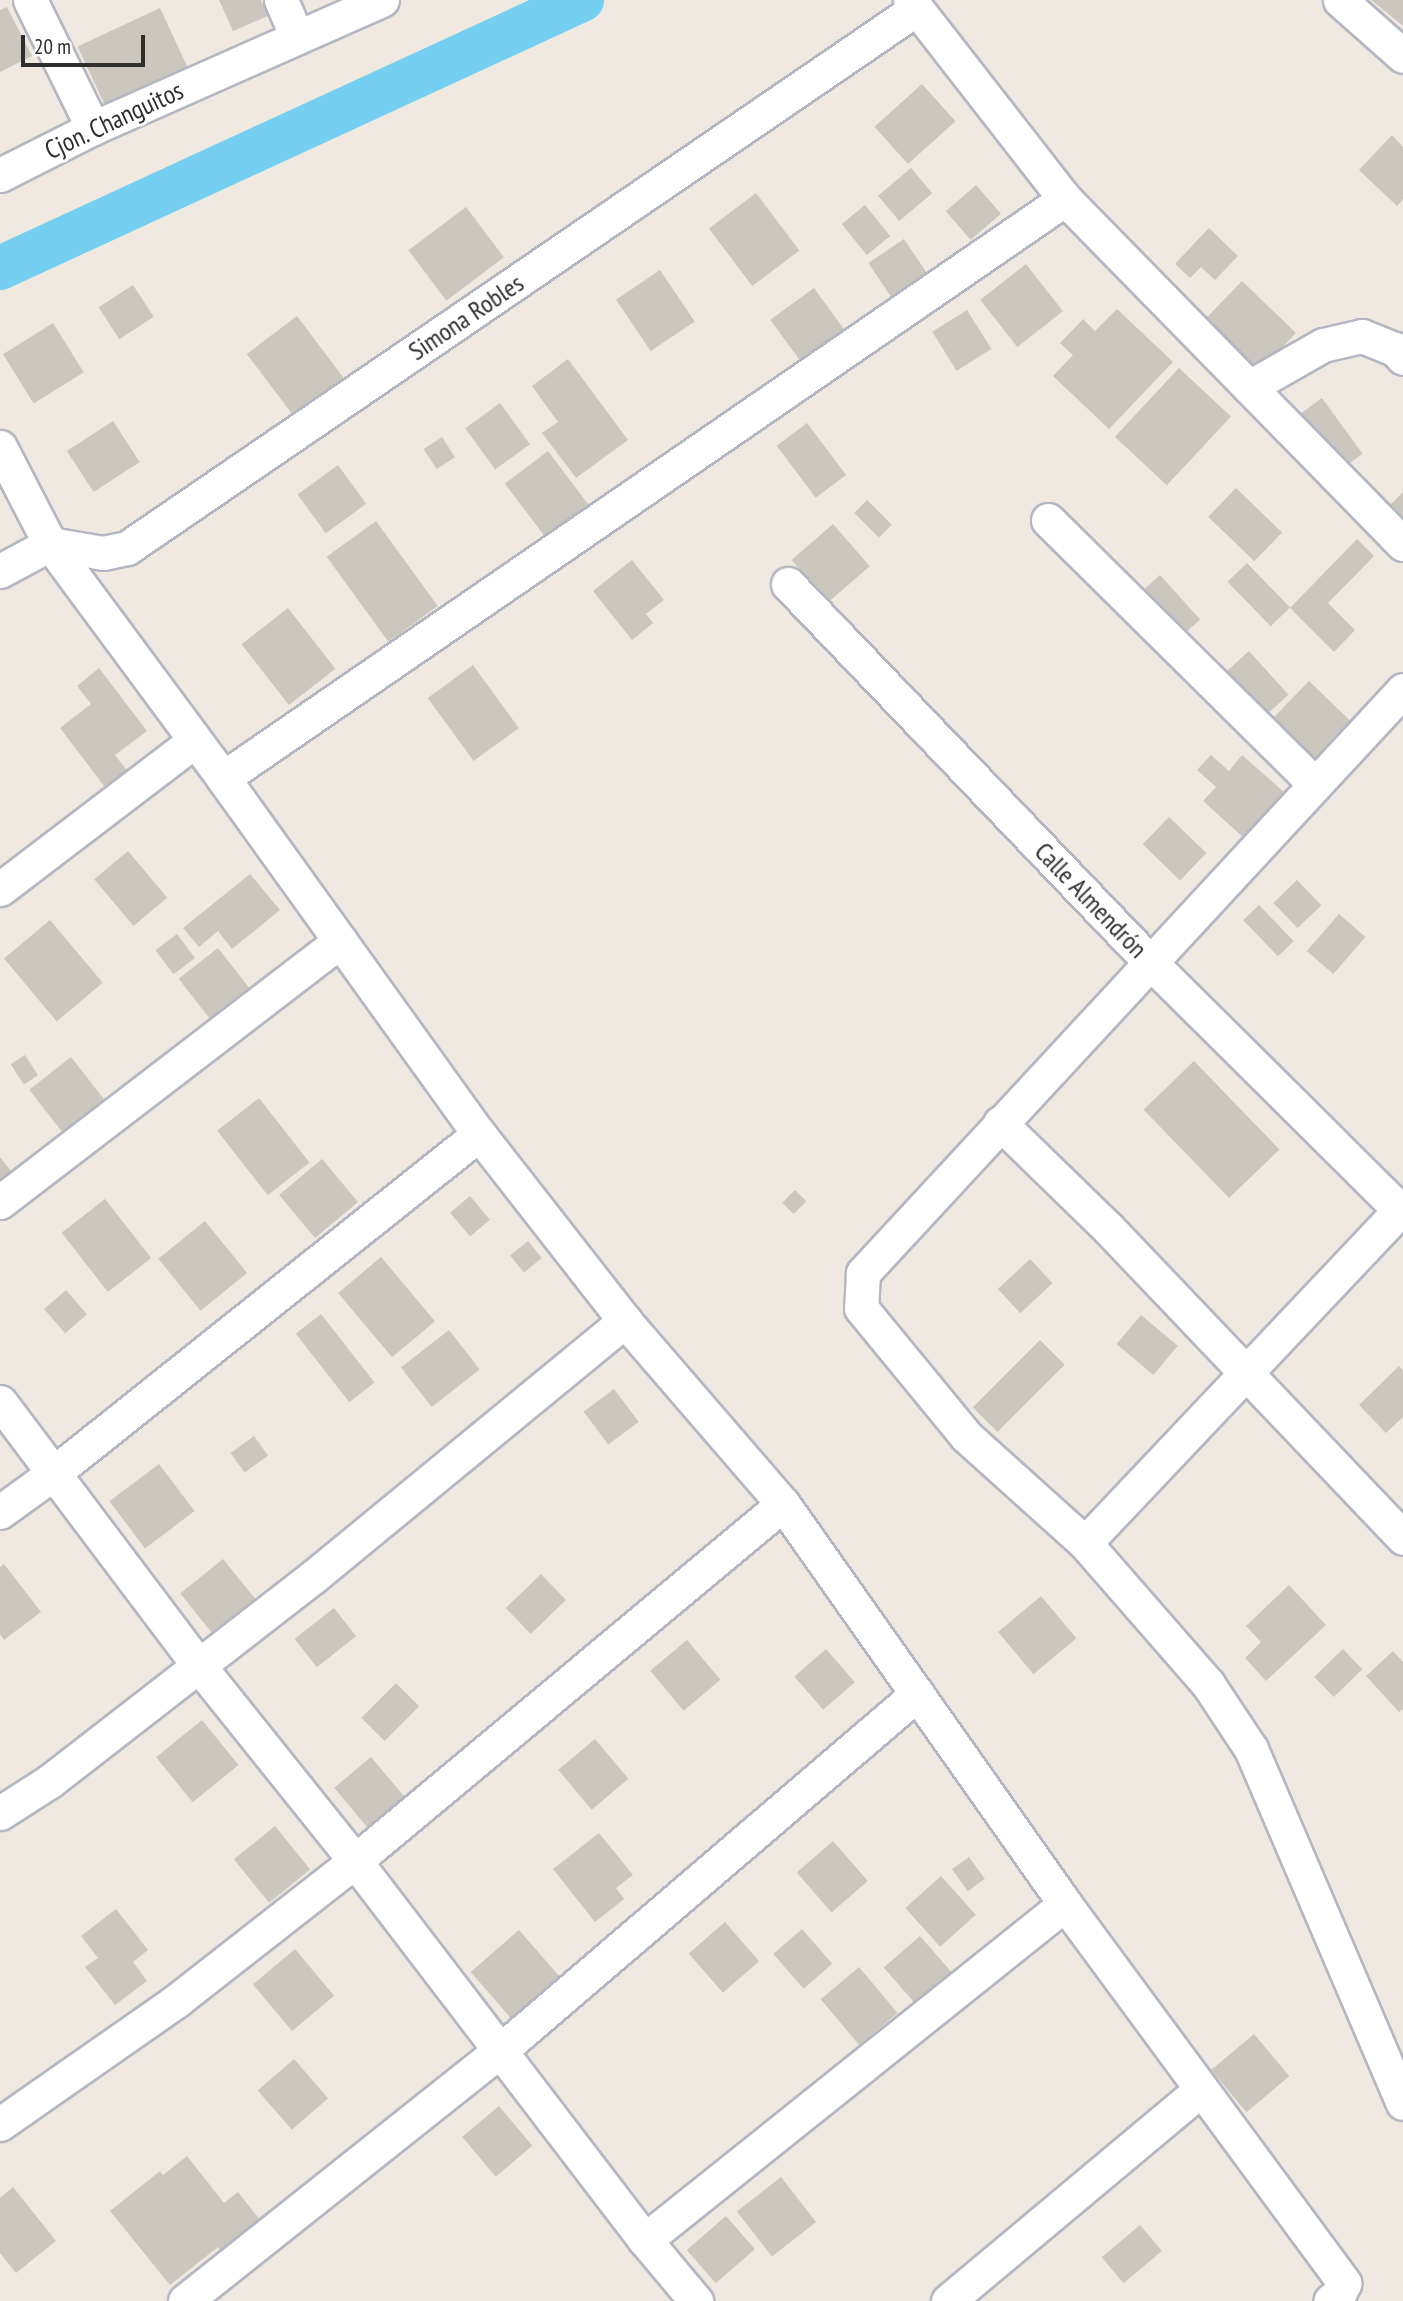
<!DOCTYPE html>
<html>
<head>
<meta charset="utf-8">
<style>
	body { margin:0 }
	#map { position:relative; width:1403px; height:2301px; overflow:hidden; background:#efe9e1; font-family:"PT Sans Narrow",sans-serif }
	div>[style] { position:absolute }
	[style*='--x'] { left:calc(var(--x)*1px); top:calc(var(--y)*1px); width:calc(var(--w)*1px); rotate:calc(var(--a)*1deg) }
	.canal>* { height:44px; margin:-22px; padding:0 22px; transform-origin:22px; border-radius:22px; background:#75cff0 }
	.building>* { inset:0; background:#cbc7bf; transform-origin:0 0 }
	.roads { filter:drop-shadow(2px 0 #b4b7c1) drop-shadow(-2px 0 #b4b7c1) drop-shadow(0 2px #b4b7c1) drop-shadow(0 -2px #b4b7c1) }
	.minor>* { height:33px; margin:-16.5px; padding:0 16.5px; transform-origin:16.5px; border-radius:16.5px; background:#fff }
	span { translate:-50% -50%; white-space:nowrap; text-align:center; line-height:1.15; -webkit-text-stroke:6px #fff; paint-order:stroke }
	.street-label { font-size:26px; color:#2e2e2e }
	.scale { position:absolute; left:21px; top:35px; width:124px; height:32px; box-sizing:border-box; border:4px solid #2e2e2e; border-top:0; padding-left:9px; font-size:21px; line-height:24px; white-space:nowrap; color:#2e2e2e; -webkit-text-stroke:5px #fff; paint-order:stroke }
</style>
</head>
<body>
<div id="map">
	<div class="canal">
		<div style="--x:0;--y:268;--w:641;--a:-24.73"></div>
	</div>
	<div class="building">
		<div style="clip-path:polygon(219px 0,261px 0,268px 16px,233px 31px)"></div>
		<div style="clip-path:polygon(1371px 0,1403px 0,1403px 26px)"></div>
		<div style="clip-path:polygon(7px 7px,32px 56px,0 72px,0 10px)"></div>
		<div style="left:160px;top:8px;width:67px;height:91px;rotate:65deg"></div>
		<div style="left:922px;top:84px;width:50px;height:64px;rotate:48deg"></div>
		<div style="clip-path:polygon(1392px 135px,1403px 147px,1403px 199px,1397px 206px,1359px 170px)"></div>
		<div style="left:911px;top:168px;width:33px;height:43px;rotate:50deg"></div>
		<div style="left:976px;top:185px;width:38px;height:40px;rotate:49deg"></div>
		<div style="left:756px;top:193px;width:72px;height:59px;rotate:53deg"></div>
		<div style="left:865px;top:205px;width:40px;height:30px;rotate:51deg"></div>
		<div style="left:466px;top:207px;width:63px;height:72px;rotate:53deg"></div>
		<div style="clip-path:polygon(1209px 228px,1238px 256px,1215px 280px,1201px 267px,1190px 278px,1175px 264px)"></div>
		<div style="left:904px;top:239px;width:40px;height:43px;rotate:56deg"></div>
		<div style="left:1026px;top:264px;width:60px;height:58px;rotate:52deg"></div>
		<div style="left:660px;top:270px;width:62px;height:53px;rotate:56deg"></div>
		<div style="left:1242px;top:281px;width:75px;height:58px;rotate:44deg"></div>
		<div style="left:133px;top:285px;width:38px;height:41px;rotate:57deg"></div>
		<div style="left:814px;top:288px;width:52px;height:54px;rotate:54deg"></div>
		<div style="clip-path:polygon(1117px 309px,1173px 362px,1109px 429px,1053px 376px,1073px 355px,1060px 343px,1083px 319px,1095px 331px)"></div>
		<div style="left:967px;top:310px;width:46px;height:41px;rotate:58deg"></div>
		<div style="left:297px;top:316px;width:86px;height:63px;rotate:53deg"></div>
		<div style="left:53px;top:323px;width:58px;height:59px;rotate:58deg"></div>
		<div style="clip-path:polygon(568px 359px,628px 440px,576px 478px,542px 433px,558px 422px,532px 386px)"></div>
		<div style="left:1179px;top:368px;width:71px;height:94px;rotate:43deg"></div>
		<div style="left:1322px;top:398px;width:69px;height:28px;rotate:54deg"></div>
		<div style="left:500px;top:403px;width:51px;height:43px;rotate:54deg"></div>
		<div style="left:113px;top:421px;width:49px;height:55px;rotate:57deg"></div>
		<div style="left:807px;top:423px;width:65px;height:38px;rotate:53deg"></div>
		<div style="left:442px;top:437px;width:24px;height:22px;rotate:57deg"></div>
		<div style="left:548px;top:451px;width:79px;height:54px;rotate:53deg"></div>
		<div style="left:338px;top:465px;width:48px;height:50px;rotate:54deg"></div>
		<div style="left:1236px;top:488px;width:64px;height:40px;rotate:44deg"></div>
		<div style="clip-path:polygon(1403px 492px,1403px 535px,1381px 514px)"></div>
		<div style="left:867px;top:500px;width:35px;height:18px;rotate:45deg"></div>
		<div style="left:376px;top:521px;width:105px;height:61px;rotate:54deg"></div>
		<div style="left:833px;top:524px;width:56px;height:55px;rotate:49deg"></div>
		<div style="clip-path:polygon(1357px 539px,1374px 556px,1328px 603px,1355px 630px,1334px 652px,1290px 608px)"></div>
		<div style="clip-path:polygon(632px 560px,664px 600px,646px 614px,653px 623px,632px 640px,593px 591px)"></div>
		<div style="left:1247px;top:563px;width:62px;height:27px;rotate:46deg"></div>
		<div style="left:1160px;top:575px;width:60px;height:28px;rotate:48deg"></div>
		<div style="left:288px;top:608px;width:77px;height:59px;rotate:52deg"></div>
		<div style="left:1249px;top:651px;width:59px;height:29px;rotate:48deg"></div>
		<div style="left:473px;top:665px;width:78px;height:56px;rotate:54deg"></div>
		<div style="clip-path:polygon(99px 668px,147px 731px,115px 755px,133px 778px,111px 795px,60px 728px,91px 704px,77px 686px)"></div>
		<div style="left:1309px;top:681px;width:67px;height:55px;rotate:44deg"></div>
		<div style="clip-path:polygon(1211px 755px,1229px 771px,1242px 755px,1284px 792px,1244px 838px,1203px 801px,1216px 787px,1197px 770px)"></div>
		<div style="left:1169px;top:817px;width:52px;height:38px;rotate:44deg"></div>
		<div style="left:128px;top:851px;width:61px;height:44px;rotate:50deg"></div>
		<div style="clip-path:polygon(250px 874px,280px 910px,232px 949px,218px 931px,199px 947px,183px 928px)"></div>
		<div style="left:1297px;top:880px;width:35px;height:33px;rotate:46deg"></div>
		<div style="left:1259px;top:905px;width:50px;height:22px;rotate:46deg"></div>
		<div style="left:1339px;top:914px;width:35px;height:49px;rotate:41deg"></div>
		<div style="left:50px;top:920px;width:82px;height:60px;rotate:50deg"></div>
		<div style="left:177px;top:934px;width:30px;height:27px;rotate:53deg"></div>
		<div style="left:218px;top:948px;width:60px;height:50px;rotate:52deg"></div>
		<div style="left:25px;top:1055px;width:24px;height:17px;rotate:57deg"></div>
		<div style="left:71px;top:1057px;width:66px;height:53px;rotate:52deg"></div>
		<div style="left:1194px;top:1061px;width:123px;height:70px;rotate:46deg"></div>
		<div style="left:259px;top:1098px;width:82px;height:53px;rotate:52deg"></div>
		<div style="clip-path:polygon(0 1157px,17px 1179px,0 1193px)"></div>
		<div style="left:322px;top:1159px;width:56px;height:56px;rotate:50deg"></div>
		<div style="left:795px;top:1190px;width:16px;height:18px;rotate:45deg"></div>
		<div style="left:470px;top:1196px;width:31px;height:26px;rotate:50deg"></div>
		<div style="left:105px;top:1199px;width:75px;height:55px;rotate:52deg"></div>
		<div style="left:205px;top:1221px;width:67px;height:60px;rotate:51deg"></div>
		<div style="left:528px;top:1241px;width:22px;height:23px;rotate:51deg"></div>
		<div style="left:381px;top:1257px;width:84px;height:56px;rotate:50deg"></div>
		<div style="left:1030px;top:1259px;width:33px;height:44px;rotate:47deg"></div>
		<div style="left:66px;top:1290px;width:32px;height:29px;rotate:49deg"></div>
		<div style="left:321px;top:1314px;width:87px;height:32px;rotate:52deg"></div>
		<div style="left:1141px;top:1315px;width:48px;height:38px;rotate:40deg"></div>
		<div style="left:449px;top:1330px;width:50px;height:61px;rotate:52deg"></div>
		<div style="left:1040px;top:1340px;width:35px;height:95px;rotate:45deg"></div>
		<div style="clip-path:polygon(1399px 1366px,1403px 1370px,1403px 1417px,1386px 1433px,1359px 1405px)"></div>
		<div style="left:614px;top:1389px;width:41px;height:38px;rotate:53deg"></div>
		<div style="left:254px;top:1436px;width:24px;height:29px;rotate:54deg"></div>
		<div style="left:159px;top:1464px;width:59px;height:62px;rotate:53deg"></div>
		<div style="left:223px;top:1559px;width:65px;height:55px;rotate:51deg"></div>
		<div style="clip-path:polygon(4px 1564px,41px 1612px,4px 1640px,0 1634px,0 1567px)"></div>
		<div style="left:541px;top:1574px;width:36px;height:49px;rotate:46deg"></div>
		<div style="clip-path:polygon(1289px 1585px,1326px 1625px,1266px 1681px,1245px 1658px,1261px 1642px,1246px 1626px)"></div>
		<div style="left:1041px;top:1596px;width:55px;height:56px;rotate:50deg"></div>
		<div style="left:334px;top:1608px;width:36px;height:50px;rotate:52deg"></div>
		<div style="left:687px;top:1640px;width:52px;height:48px;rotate:50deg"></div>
		<div style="left:826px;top:1649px;width:44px;height:42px;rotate:49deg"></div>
		<div style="left:1343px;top:1649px;width:28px;height:40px;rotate:46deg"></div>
		<div style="clip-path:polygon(1393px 1651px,1403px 1662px,1403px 1709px,1399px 1712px,1366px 1676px)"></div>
		<div style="left:396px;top:1683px;width:33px;height:49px;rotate:45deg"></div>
		<div style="left:202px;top:1720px;width:58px;height:59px;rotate:51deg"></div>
		<div style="left:595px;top:1739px;width:52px;height:48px;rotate:50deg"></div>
		<div style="left:371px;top:1757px;width:52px;height:48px;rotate:50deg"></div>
		<div style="left:275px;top:1826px;width:56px;height:53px;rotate:51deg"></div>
		<div style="clip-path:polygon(599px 1833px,633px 1875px,616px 1888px,624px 1899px,595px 1922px,553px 1869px)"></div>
		<div style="left:833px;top:1841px;width:53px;height:48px;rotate:49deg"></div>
		<div style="left:969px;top:1857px;width:27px;height:21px;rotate:54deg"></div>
		<div style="left:941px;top:1876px;width:52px;height:48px;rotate:48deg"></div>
		<div style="clip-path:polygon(116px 1909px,148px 1950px,133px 1962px,147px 1981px,115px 2005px,85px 1967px,98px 1958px,81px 1936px)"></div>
		<div style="left:725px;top:1922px;width:52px;height:48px;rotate:49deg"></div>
		<div style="left:802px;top:1929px;width:46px;height:38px;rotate:49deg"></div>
		<div style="left:519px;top:1930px;width:73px;height:64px;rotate:49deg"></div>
		<div style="left:920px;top:1936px;width:52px;height:48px;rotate:49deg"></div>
		<div style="left:295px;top:1949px;width:61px;height:55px;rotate:50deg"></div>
		<div style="left:859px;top:1967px;width:60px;height:50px;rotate:50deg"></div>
		<div style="left:1254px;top:2034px;width:55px;height:56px;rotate:50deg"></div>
		<div style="left:294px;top:2059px;width:52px;height:48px;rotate:49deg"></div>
		<div style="left:499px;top:2106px;width:52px;height:48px;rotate:50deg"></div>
		<div style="clip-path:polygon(187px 2156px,224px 2203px,238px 2192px,260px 2220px,221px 2252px,218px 2247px,170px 2285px,110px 2211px,160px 2171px,163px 2175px)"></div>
		<div style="left:781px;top:2177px;width:57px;height:56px;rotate:52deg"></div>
		<div style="clip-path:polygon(13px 2187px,56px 2241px,16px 2273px,0 2253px,0 2198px)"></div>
		<div style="left:726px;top:2216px;width:44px;height:52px;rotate:49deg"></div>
		<div style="left:1140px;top:2225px;width:34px;height:50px;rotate:50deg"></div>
	</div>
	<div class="roads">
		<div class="minor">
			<div style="--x:30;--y:0;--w:143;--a:63.8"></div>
			<div style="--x:281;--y:0;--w:40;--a:66.6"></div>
			<div style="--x:910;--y:0;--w:252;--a:52.1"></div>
			<div style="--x:1065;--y:199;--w:483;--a:45.6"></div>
			<div style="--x:1340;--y:0;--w:84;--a:41.6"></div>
			<div style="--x:0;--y:175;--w:104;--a:-26.8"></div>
			<div style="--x:93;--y:128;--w:316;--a:-23.9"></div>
			<div style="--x:1249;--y:387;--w:85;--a:-29.6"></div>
			<div style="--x:1323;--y:345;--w:40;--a:-13"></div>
			<div style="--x:1362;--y:336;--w:35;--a:22"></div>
			<div style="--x:1395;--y:349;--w:12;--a:48"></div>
			<div style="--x:0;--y:447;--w:109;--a:62.7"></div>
			<div style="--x:50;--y:544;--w:291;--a:53.5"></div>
			<div style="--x:223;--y:778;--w:438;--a:54.3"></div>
			<div style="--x:479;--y:1134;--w:237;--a:52"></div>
			<div style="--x:625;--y:1321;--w:242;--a:49.2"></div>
			<div style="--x:783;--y:1504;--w:489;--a:54.8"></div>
			<div style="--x:1048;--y:520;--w:375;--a:44.7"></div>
			<div style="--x:0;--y:571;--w:57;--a:-28.4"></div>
			<div style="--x:50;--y:544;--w:54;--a:9.6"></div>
			<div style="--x:103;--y:553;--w:25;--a:-12"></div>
			<div style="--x:127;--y:548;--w:956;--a:-34.34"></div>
			<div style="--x:788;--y:584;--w:523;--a:46.24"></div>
			<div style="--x:1150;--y:962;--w:352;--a:44.8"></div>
			<div style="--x:1403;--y:690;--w:795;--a:132.81"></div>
			<div style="--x:863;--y:1273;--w:35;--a:93"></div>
			<div style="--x:861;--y:1308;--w:166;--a:50.6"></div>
			<div style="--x:966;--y:1436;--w:160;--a:42"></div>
			<div style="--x:1085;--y:1543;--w:187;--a:48.9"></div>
			<div style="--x:1208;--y:1684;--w:78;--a:56.5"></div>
			<div style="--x:1251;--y:1749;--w:385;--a:66.8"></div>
			<div style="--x:223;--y:778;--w:1022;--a:-34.51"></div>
			<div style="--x:0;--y:889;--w:244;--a:-37.3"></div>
			<div style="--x:1000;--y:1123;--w:151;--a:44.2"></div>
			<div style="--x:1108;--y:1228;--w:428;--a:46.4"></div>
			<div style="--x:0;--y:1202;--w:429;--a:-37.5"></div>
			<div style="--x:0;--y:1402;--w:331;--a:53"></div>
			<div style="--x:199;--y:1666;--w:250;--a:51.3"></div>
			<div style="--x:355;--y:1861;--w:477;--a:52.6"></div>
			<div style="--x:645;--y:2240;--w:80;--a:50.1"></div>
			<div style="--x:0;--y:1512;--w:68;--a:-36"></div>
			<div style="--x:55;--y:1472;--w:542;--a:-38.56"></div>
			<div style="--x:1085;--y:1543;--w:463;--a:-46.6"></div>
			<div style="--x:0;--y:1813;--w:59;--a:-32.6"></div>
			<div style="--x:50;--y:1781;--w:333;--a:-37.8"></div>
			<div style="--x:313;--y:1577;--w:404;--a:-39.4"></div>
			<div style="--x:0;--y:2124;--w:215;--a:-34.9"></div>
			<div style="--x:176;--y:2001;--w:227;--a:-38"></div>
			<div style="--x:355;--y:1861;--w:557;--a:-39.83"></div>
			<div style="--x:645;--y:2240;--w:538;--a:-38.66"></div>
			<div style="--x:1065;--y:1904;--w:471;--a:53.6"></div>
			<div style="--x:1344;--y:2283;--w:12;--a:114"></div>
			<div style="--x:1339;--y:2294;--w:11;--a:142"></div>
			<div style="--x:185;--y:2301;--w:404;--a:-38.5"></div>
			<div style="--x:501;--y:2050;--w:548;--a:-40.56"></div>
			<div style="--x:948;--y:2301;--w:329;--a:-39.9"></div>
		</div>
	</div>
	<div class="street-label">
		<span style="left:114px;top:120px;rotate:-25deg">Cjon. Changuitos</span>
		<span style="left:466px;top:317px;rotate:-34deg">Simona Robles</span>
		<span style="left:1091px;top:900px;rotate:46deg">Calle Almendrón</span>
	</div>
	<div class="scale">20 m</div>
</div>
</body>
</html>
